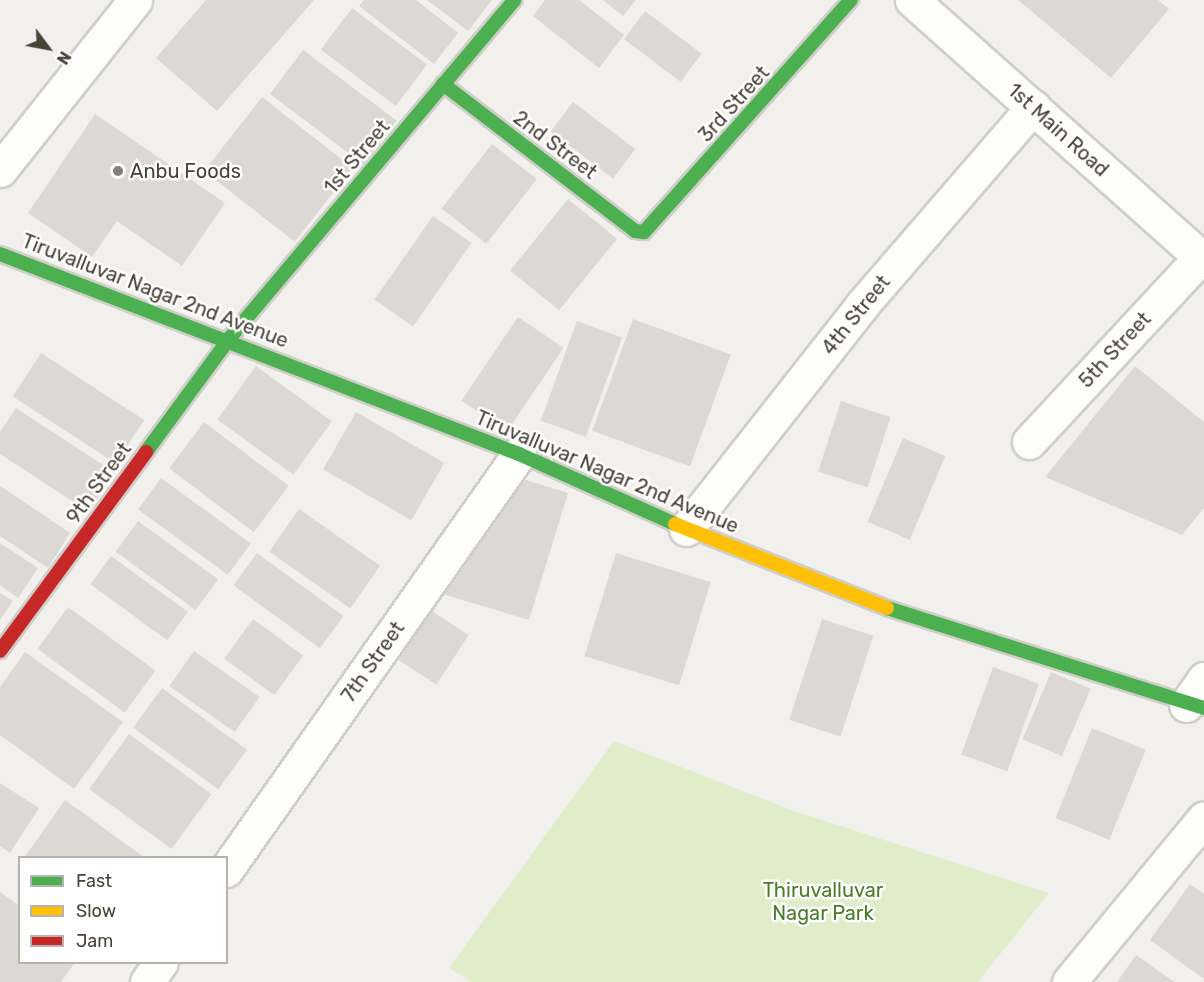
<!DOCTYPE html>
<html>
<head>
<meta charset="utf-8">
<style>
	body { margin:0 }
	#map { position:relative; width:1204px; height:982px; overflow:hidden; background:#f2f0ec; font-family:Rubik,sans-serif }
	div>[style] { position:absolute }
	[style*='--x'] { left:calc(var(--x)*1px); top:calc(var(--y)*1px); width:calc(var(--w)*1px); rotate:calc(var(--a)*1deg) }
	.green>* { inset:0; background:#e0edcb }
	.building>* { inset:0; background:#dcd9d4; transform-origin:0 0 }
	.roads { filter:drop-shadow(2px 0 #d0cec9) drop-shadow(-2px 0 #d0cec9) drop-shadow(0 2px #d0cec9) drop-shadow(0 -2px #d0cec9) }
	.street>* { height:33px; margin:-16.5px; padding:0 16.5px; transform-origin:16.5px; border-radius:16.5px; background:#fdfdfc }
	.fast>* { height:14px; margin:-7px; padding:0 7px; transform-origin:7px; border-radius:7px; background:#4caf50 }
	.slow>* { height:14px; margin:-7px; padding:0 7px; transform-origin:7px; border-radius:7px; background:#ffc107 }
	.jam>* { height:14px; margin:-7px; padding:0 7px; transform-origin:7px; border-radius:7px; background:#c62828 }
	.dots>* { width:16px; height:16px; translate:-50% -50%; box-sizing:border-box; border:3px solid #fff; border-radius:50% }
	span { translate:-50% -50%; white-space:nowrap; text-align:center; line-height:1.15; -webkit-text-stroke:5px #fff; paint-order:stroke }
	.street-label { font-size:20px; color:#494237 }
	.poi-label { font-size:20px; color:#494237 }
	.left { translate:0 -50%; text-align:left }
	.park-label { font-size:20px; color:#497e27 }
	.legend { position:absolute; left:18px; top:856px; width:210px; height:108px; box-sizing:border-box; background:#fff; border:2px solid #b6b3af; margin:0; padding:8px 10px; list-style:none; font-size:18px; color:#494237 }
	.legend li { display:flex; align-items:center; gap:12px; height:30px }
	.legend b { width:30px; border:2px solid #b6b3af }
	.north { position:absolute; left:18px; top:18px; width:60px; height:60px; -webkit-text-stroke:4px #fff; paint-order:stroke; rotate:122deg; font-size:16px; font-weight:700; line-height:24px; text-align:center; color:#494237 }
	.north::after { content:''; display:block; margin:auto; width:21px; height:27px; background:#494237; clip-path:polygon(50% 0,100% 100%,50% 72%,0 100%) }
</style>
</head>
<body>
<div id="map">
	<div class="green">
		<div style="clip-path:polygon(614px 741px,797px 812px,1049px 893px,978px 982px,472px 982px,449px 968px)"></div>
	</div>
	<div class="building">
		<div style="clip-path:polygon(206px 0,314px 0,217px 111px,156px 58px)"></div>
		<div style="clip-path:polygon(364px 0,416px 0,458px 33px,434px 64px,359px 6px)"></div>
		<div style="clip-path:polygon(427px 0,492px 0,468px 31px)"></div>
		<div style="clip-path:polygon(545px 0,579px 0,624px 35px,599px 68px,533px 16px)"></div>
		<div style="clip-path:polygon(603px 0,636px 0,623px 16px)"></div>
		<div style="clip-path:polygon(1018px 0,1158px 0,1169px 9px,1111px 78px)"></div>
		<div style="left:352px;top:8px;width:94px;height:52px;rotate:37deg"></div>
		<div style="left:645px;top:11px;width:71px;height:35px;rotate:37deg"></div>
		<div style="left:303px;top:50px;width:117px;height:55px;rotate:37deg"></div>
		<div style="left:262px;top:97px;width:115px;height:94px;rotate:38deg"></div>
		<div style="left:573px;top:102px;width:78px;height:37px;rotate:37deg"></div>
		<div style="clip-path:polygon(95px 114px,225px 203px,182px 266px,117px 221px,92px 257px,28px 213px)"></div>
		<div style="left:492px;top:144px;width:57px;height:82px;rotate:38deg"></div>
		<div style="left:568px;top:199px;width:63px;height:92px;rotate:39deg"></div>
		<div style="left:433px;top:216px;width:47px;height:102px;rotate:35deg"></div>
		<div style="left:518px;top:317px;width:55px;height:101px;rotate:34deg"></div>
		<div style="left:633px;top:319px;width:104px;height:119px;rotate:20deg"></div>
		<div style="left:577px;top:321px;width:48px;height:106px;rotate:20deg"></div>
		<div style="left:41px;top:353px;width:123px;height:52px;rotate:33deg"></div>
		<div style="left:256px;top:366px;width:94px;height:66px;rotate:36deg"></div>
		<div style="clip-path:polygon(1135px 366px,1204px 422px,1204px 508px,1182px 535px,1045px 477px)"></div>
		<div style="left:841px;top:401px;width:52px;height:74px;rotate:18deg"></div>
		<div style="clip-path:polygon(16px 408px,114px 472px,89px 512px,0 454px,0 432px)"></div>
		<div style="left:356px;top:412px;width:102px;height:66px;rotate:30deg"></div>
		<div style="left:204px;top:422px;width:106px;height:58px;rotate:37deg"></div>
		<div style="left:903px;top:438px;width:46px;height:91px;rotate:23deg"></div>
		<div style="left:161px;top:478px;width:111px;height:39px;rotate:36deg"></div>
		<div style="clip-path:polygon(523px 479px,568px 493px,529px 620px,439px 593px)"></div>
		<div style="clip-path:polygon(0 486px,70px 533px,48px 568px,0 536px)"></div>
		<div style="left:299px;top:509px;width:99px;height:52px;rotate:35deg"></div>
		<div style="left:138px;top:521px;width:99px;height:38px;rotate:36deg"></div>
		<div style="clip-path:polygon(0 543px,38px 568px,18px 598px,0 585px)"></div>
		<div style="left:257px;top:553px;width:107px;height:40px;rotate:36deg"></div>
		<div style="left:616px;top:553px;width:99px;height:108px;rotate:17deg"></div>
		<div style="left:111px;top:556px;width:95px;height:35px;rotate:36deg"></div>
		<div style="clip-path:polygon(0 593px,13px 601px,0 620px)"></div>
		<div style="left:68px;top:607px;width:108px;height:52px;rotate:36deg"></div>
		<div style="left:430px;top:610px;width:46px;height:59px;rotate:33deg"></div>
		<div style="left:253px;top:619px;width:62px;height:49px;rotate:36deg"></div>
		<div style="left:822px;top:619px;width:54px;height:106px;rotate:18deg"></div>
		<div style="left:194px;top:651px;width:80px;height:43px;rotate:35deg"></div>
		<div style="clip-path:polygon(25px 652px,123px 722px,74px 789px,0 735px,0 687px)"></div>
		<div style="left:993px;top:667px;width:49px;height:93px;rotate:20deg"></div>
		<div style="left:1051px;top:672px;width:43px;height:73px;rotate:23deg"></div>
		<div style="left:162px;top:688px;width:105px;height:49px;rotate:36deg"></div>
		<div style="left:1092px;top:728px;width:58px;height:97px;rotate:22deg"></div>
		<div style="left:129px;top:734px;width:102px;height:68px;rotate:36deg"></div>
		<div style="clip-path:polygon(0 783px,39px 808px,10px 853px,0 846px)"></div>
		<div style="clip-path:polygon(65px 800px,145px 858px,24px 858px)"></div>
		<div style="clip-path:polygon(1190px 884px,1204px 894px,1204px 979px,1150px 940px)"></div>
		<div style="clip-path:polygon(0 892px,20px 906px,20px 962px,75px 962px,61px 982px,0 982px)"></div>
		<div style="clip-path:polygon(1136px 955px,1174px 982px,1117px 982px)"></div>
	</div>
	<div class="roads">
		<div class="street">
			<div style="--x:912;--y:0;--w:391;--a:41.7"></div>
			<div style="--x:0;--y:170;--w:217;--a:-51.5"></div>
			<div style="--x:1029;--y:442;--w:253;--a:-47.1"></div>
			<div style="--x:686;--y:529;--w:285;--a:-51.8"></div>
			<div style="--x:862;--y:305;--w:262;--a:-49.2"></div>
			<div style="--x:1186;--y:705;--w:32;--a:-55"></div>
			<div style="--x:226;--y:870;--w:509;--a:-54.84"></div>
			<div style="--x:147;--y:982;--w:24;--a:-55"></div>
			<div style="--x:1069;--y:982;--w:212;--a:-50.5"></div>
		</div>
		<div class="fast">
			<div style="--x:443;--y:84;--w:242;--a:37.4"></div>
			<div style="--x:635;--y:231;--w:9;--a:6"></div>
			<div style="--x:644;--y:232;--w:311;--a:-48.3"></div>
			<div style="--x:0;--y:254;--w:556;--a:21.07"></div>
			<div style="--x:519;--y:454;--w:171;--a:24.2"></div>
			<div style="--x:146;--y:452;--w:140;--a:-53.7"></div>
			<div style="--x:229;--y:339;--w:443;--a:-49.9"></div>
			<div style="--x:887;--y:608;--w:332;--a:17.5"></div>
		</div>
		<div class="slow">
			<div style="--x:675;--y:524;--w:228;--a:21.6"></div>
		</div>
		<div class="jam">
			<div style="--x:0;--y:651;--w:247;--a:-53.7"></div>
		</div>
	</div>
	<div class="dots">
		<div style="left:118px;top:171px;background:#847f76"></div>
	</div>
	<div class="street-label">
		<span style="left:734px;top:104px;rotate:-48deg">3rd Street</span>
		<span style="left:1058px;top:130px;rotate:42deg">1st Main Road</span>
		<span style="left:555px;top:145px;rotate:37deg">2nd Street</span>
		<span style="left:357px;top:157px;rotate:-50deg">1st Street</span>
		<span style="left:155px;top:291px;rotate:21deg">Tiruvalluvar Nagar 2nd Avenue</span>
		<span style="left:856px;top:315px;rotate:-51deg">4th Street</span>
		<span style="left:1115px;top:350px;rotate:-47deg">5th Street</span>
		<span style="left:607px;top:472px;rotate:23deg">Tiruvalluvar Nagar 2nd Avenue</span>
		<span style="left:99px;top:483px;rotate:-54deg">9th Street</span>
		<span style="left:373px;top:662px;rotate:-55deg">7th Street</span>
	</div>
	<div class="poi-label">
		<span class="left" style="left:130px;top:171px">Anbu Foods</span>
	</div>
	<div class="park-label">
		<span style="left:823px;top:902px">Thiruvalluvar<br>Nagar Park</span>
	</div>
	<ul class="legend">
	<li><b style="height:8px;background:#4caf50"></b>Fast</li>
	<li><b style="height:8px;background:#ffc107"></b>Slow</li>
	<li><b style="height:8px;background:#c62828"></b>Jam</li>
	</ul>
	<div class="north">N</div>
</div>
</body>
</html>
